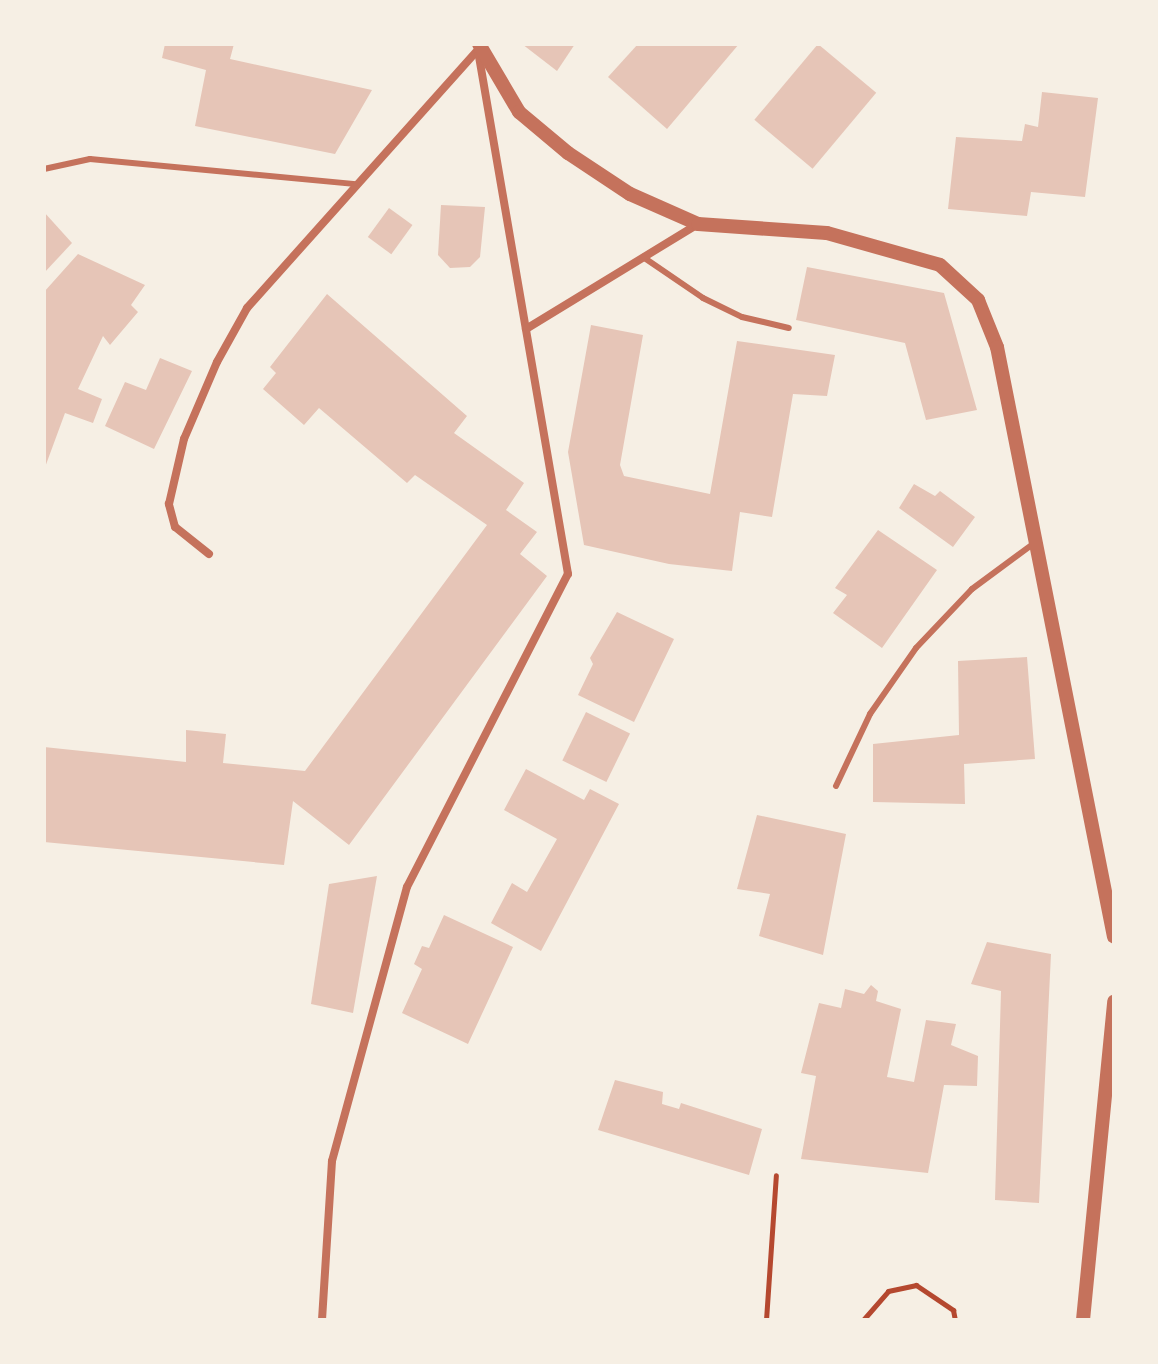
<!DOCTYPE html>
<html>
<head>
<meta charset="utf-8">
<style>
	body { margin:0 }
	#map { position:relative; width:1158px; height:1364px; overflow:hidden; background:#f6efe4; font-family:"Sofia Sans Condensed",sans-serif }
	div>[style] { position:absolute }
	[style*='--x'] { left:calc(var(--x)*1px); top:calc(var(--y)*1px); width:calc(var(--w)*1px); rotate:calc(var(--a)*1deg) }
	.building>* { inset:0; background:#e6c5b7; transform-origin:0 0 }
	.path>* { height:5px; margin:-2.5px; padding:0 2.5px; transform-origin:2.5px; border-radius:2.5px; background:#b5482f }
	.service>* { height:6px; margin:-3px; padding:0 3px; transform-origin:3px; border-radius:3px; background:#c5725c }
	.minor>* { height:8px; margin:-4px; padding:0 4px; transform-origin:4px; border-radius:4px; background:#c5725c }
	.tertiary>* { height:14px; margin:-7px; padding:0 7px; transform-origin:7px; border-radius:7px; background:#c5725c }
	span { translate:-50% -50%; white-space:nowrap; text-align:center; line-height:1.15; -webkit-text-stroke:6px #f6efe4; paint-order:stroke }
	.frame { position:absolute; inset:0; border:46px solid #f6efe4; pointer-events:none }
</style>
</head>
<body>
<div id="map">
	<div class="building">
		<div style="clip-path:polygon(165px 44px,234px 44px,230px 59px,372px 90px,335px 154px,195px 126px,206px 70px,162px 58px)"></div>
		<div style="clip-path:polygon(522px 44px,575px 44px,557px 71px)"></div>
		<div style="clip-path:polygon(638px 44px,739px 44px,667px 129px,608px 77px)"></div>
		<div style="left:818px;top:44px;width:76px;height:99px;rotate:40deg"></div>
		<div style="clip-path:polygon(1042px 92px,1098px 98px,1085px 197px,1031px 192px,1027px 216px,948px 209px,956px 137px,1022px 141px,1025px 124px,1038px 127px)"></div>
		<div style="clip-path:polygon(441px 205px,485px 207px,480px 257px,470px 267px,450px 268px,438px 255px)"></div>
		<div style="left:389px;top:208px;width:29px;height:36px;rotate:36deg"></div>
		<div style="clip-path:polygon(44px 212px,72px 243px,44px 273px)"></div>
		<div style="clip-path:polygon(78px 254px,145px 285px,131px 305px,138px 312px,110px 345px,103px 336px,78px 389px,102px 399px,93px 423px,65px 413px,44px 470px,44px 292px)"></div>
		<div style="clip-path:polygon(807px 267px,944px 293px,977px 410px,926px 420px,905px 343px,796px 320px)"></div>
		<div style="clip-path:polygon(327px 294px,467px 416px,454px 433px,524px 483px,506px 510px,537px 532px,520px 554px,547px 576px,349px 845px,293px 801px,284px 865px,44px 842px,44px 747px,186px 762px,186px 730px,226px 734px,223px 763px,305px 771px,487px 525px,415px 475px,407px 483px,319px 408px,304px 425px,263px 389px,276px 373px,270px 367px)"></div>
		<div style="clip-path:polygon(591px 325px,643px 335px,620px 465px,624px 476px,710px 494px,737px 341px,835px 355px,827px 396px,793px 394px,772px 517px,740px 512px,732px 571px,669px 564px,584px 545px,568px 452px)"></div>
		<div style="clip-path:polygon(160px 358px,192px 371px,154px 449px,105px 426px,125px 382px,146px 390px)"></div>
		<div style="clip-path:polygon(914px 484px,935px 496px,940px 491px,975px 517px,953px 547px,899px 508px)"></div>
		<div style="clip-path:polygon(878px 530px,937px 570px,882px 648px,833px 613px,847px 595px,835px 588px)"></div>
		<div style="clip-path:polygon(617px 612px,674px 639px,634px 722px,578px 695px,593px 664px,590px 658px)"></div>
		<div style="clip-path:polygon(1027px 657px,1035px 759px,964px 764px,965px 804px,873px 802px,873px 744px,959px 735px,958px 661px)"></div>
		<div style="left:586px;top:712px;width:49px;height:54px;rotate:26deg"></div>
		<div style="clip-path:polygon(526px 769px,584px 800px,590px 789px,619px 804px,541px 951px,491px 923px,512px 883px,527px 892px,557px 839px,504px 810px)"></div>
		<div style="clip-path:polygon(757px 815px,846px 834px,823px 955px,759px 936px,770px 894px,737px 889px)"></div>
		<div style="clip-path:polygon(377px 876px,353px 1013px,311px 1004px,329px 884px)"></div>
		<div style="clip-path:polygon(444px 915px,513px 947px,468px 1044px,402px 1013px,422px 969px,414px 964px,422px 946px,429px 948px)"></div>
		<div style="clip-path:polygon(987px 942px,1051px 954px,1039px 1203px,995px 1200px,1001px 991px,971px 984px)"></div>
		<div style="clip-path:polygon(871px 985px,878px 991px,876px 1001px,901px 1009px,887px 1077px,914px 1082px,926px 1020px,956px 1024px,951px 1045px,978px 1056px,977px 1086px,944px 1085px,928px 1173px,801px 1159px,816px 1076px,801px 1073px,819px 1003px,841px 1008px,845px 989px,864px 994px)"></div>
		<div style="clip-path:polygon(615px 1080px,663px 1092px,662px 1104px,679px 1109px,681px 1103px,762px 1129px,749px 1175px,598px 1130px)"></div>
	</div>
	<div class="path">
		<div style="--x:766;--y:1320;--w:145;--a:-86.1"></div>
		<div style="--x:863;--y:1320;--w:38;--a:-49"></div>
		<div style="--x:888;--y:1291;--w:29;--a:-12"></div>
		<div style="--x:916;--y:1285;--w:45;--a:34"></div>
		<div style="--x:953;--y:1310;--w:10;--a:79"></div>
	</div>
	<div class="service">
		<div style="--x:44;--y:169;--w:47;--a:-12.3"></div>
		<div style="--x:90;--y:159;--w:267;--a:5.4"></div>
		<div style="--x:643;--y:257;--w:73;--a:34.3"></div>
		<div style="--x:703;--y:298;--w:43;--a:26"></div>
		<div style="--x:742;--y:317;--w:48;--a:13.2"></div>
		<div style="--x:836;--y:786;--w:80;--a:-64.7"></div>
		<div style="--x:870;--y:714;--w:80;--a:-55.1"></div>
		<div style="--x:916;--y:648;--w:81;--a:-46.5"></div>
		<div style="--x:972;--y:589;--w:76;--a:-36.4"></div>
	</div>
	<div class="minor">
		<div style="--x:526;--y:329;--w:202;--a:-31.4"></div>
		<div style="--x:209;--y:554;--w:43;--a:-141.5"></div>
		<div style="--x:175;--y:527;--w:24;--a:-105"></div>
		<div style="--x:169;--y:504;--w:67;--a:-77"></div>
		<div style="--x:184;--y:439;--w:84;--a:-66.8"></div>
		<div style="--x:217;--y:362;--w:62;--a:-60.9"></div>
		<div style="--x:247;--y:308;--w:346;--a:-48.2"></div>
		<div style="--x:322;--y:1320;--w:159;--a:-86.4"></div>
		<div style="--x:332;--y:1161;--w:284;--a:-74.7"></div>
		<div style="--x:407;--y:887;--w:352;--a:-62.8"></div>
		<div style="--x:568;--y:574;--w:531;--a:-99.76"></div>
	</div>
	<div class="tertiary">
		<div style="--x:479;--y:44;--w:79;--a:59.5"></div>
		<div style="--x:519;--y:112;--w:64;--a:39.9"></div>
		<div style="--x:568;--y:153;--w:74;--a:33.5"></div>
		<div style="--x:630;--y:194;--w:74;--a:23.8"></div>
		<div style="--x:698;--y:224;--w:129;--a:4"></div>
		<div style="--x:827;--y:233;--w:117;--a:15.8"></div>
		<div style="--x:940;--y:265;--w:52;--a:42.6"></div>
		<div style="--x:978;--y:300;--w:51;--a:68"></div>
		<div style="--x:997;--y:347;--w:601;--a:78.78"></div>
		<div style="--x:1083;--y:1320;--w:320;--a:-84.4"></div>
	</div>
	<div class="frame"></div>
</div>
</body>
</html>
